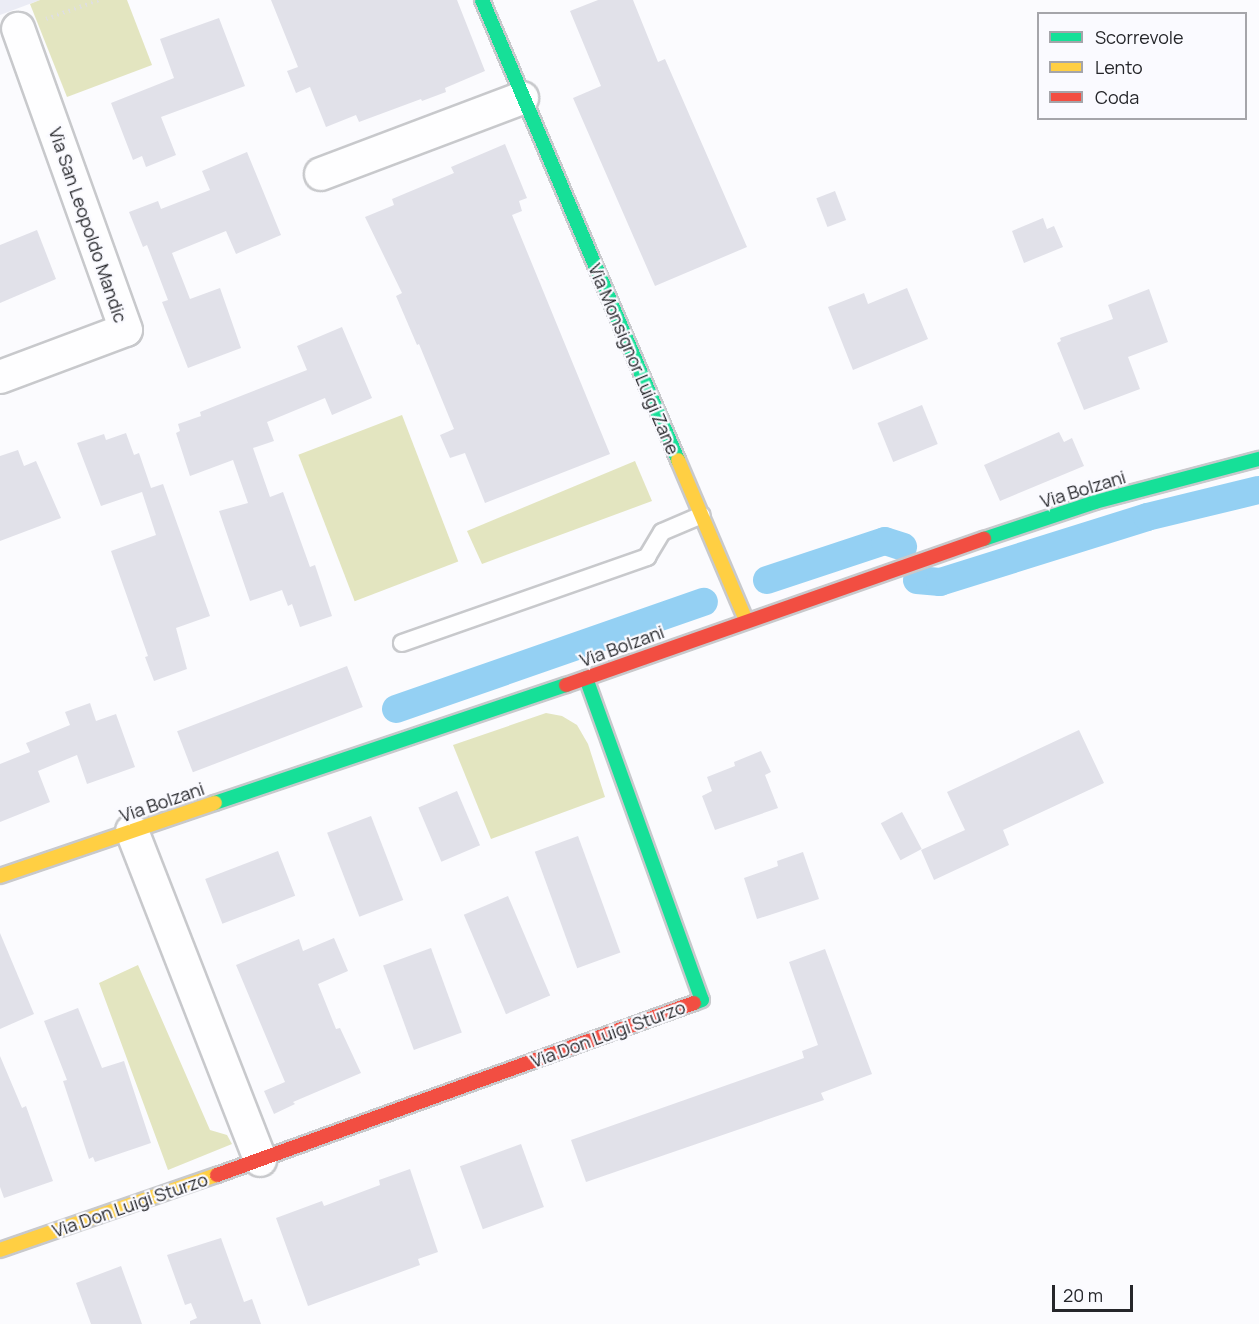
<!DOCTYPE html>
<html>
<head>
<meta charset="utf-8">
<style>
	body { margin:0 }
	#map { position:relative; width:1259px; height:1324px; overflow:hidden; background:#fbfbfe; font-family:Manrope,sans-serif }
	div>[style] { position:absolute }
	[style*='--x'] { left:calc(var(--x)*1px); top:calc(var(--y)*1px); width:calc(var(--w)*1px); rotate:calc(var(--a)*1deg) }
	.built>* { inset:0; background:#ebecf5 }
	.green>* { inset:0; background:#e3e5c0; transform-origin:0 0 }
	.canal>* { height:28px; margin:-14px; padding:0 14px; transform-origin:14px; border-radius:14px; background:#94d0f3 }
	.building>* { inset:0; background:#e1e1e9; transform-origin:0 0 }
	.path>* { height:4px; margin-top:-2px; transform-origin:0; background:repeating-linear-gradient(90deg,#dfdfdf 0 1.5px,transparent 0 6px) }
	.roads { filter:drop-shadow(2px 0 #c8c9cc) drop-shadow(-2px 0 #c8c9cc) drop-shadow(0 2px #c8c9cc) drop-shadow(0 -2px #c8c9cc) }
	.lane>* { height:16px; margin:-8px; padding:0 8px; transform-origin:8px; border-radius:8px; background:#fefeff }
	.street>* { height:32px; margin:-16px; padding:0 16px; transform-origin:16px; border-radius:16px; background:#fefeff }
	.fast>* { height:14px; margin:-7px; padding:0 7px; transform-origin:7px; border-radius:7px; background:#16e098 }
	.slow>* { height:14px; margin:-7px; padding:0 7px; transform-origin:7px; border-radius:7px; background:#ffcf43 }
	.jam>* { height:14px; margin:-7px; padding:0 7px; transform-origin:7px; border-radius:7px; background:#f24e42 }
	span { translate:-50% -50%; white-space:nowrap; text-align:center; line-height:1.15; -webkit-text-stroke:4.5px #fafaff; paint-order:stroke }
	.street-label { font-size:18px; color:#25262a }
	.legend { position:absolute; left:1037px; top:12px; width:210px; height:108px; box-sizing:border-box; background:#fafaff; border:2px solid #a5a5aa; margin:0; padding:8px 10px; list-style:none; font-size:18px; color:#25262a }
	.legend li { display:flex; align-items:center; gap:12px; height:30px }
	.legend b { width:30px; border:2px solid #a5a5aa }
	.scale { position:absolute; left:1052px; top:1285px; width:81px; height:27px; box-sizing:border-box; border:3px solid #25262a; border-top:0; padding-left:8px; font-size:18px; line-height:21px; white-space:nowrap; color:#25262a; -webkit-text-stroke:4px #fafaff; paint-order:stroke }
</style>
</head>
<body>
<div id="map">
	<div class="built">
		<div style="clip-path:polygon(0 0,40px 0,0 15px)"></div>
	</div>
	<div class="green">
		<div style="clip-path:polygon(40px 0,127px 0,152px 65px,67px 97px,30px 4px)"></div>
		<div style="left:402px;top:415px;width:157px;height:111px;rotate:69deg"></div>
		<div style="clip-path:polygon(635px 461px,652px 501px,482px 564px,467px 531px)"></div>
		<div style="clip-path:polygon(546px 713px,562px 716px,577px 725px,588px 744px,605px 797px,491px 839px,453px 745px)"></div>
		<div style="clip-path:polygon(138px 965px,210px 1130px,227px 1135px,232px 1144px,168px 1170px,99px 983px)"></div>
	</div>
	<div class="canal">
		<div style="--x:767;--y:580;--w:124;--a:-18.3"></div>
		<div style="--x:885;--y:541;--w:19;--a:18"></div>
		<div style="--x:917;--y:580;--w:23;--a:5"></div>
		<div style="--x:940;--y:582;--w:217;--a:-17.4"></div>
		<div style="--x:1147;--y:517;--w:115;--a:-13.6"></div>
		<div style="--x:396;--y:709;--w:326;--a:-19.2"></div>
	</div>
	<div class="building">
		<div style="clip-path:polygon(271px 0,457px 0,485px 71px,445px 88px,446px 92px,422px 101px,421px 99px,359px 122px,356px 115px,326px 127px,310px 87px,296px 93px,287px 71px,298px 67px)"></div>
		<div style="clip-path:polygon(598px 0,633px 0,658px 62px,665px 59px,747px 247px,655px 286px,573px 98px,601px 86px,570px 11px)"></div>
		<div style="clip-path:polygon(219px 18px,245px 86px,161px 117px,176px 155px,146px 167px,142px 156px,133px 160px,111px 103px,174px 78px,160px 39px)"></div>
		<div style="clip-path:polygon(505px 144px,527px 198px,519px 201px,522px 211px,512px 215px,610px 454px,485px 503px,465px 453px,450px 458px,440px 435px,454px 429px,419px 344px,417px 345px,396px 296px,402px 293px,365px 217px,394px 205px,392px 199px,454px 173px,451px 167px)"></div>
		<div style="clip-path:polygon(247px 152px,281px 235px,236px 254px,226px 231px,172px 253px,190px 299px,220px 288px,241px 348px,188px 368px,162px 302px,168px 300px,147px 245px,143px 247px,129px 212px,158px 201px,161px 209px,210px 190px,202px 171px)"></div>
		<div style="left:835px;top:191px;width:31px;height:20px;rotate:69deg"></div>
		<div style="clip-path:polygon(1043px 218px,1047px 229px,1054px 226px,1063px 247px,1024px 263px,1012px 231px)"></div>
		<div style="clip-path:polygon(37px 230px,56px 279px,0 303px,0 245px)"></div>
		<div style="clip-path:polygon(907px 288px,928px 339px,853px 370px,828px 307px,864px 293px,868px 304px)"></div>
		<div style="clip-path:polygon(1149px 289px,1168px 342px,1128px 357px,1140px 389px,1084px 410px,1057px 343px,1061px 341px,1060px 338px,1113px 319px,1108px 305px)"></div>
		<div style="clip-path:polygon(342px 327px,372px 398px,332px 415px,325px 398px,267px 422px,274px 441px,253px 448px,270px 497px,283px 492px,310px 567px,315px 565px,332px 616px,300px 627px,292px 604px,288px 606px,282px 590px,250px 601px,219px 511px,248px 503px,233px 460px,190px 476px,176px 433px,180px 431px,178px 424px,201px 416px,200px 412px,307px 370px,297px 346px)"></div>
		<div style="left:922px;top:405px;width:42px;height:48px;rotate:68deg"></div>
		<div style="clip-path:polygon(1059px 432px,1064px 442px,1072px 438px,1084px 466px,1000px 501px,984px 465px)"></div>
		<div style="clip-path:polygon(126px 433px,134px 455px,139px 453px,151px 488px,163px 484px,210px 616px,176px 628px,187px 669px,154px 681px,145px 657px,148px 656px,111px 551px,156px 535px,142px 492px,101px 506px,77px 443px,104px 434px,106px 440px)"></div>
		<div style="clip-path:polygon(18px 450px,24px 466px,36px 461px,61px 518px,0 541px,0 456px)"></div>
		<div style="left:347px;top:666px;width:44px;height:182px;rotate:69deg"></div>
		<div style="clip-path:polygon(90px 703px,96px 721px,116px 714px,135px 767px,87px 784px,77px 755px,38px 771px,50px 802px,0 822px,0 764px,30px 752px,26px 743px,70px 725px,65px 712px)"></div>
		<div style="clip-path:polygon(1079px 730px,1104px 783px,1003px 830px,1009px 845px,934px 880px,921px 850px,965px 830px,947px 792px)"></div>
		<div style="clip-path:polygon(761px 751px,771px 772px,765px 775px,778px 808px,715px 830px,702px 796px,712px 791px,707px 777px,735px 766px,734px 762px)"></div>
		<div style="left:457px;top:791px;width:59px;height:42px;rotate:67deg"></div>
		<div style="left:902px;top:812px;width:42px;height:24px;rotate:62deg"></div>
		<div style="left:371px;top:816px;width:90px;height:47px;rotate:69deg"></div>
		<div style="left:578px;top:836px;width:124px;height:46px;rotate:70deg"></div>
		<div style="left:278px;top:851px;width:48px;height:78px;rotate:69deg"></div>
		<div style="clip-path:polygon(803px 852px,819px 899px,757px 919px,744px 878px,778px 866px,777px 861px)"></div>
		<div style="left:508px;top:896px;width:108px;height:48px;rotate:67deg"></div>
		<div style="clip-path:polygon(0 933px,34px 1014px,0 1029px)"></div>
		<div style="clip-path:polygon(334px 938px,348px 971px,318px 984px,336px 1029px,340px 1028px,361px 1073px,293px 1102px,295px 1104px,274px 1114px,264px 1091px,285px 1082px,236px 965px,299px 939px,303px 951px)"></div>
		<div style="left:431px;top:948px;width:90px;height:51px;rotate:70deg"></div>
		<div style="clip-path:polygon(825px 949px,872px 1074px,821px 1093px,824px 1100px,586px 1182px,571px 1140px,804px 1058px,802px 1051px,818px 1045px,789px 962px)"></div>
		<div style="clip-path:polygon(78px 1008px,102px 1068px,124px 1061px,151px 1143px,95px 1162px,93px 1157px,89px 1159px,63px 1081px,67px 1080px,44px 1021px)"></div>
		<div style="clip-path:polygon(0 1056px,22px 1108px,26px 1106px,53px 1181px,4px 1198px,0 1187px)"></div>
		<div style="left:521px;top:1144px;width:67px;height:65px;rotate:70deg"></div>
		<div style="clip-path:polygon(410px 1169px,438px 1252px,418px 1259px,420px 1265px,308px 1306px,276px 1218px,322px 1201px,324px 1206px,380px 1185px,379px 1180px)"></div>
		<div style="clip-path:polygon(221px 1238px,244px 1302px,252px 1299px,261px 1324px,190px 1324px,190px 1321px,197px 1318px,191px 1303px,185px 1305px,167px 1255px)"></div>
		<div style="clip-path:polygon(121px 1266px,142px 1324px,91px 1324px,76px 1283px)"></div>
	</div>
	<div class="path">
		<div style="--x:46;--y:19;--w:56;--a:-19.7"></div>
	</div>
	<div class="roads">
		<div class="lane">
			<div style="--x:402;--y:643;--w:260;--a:-19.3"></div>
			<div style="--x:647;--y:557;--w:29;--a:-59"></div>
			<div style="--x:662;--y:532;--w:43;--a:-23"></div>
		</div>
		<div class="street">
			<div style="--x:321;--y:174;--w:215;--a:-20.7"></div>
			<div style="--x:0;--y:377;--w:134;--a:-20.5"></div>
			<div style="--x:126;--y:330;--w:320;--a:-109.7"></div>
			<div style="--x:132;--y:831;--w:353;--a:68.7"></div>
		</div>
		<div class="fast">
			<div style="--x:482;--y:0;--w:500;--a:66.92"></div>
			<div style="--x:984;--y:539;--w:117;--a:-18.4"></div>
			<div style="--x:1095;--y:502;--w:170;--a:-14.7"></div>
			<div style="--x:586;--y:678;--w:342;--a:70.2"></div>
			<div style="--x:702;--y:1000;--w:9;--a:159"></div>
			<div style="--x:215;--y:803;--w:370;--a:-18.6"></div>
		</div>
		<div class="slow">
			<div style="--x:678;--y:460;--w:174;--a:67"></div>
			<div style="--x:0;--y:876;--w:227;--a:-18.8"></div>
			<div style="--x:0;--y:1250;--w:230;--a:-19.1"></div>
		</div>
		<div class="jam">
			<div style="--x:566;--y:685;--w:443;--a:-19.3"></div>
			<div style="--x:217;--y:1175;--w:507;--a:-19.83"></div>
		</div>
	</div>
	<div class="street-label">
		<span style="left:88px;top:225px;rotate:71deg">Via San Leopoldo Mandic</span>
		<span style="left:634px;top:359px;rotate:67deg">Via Monsignor Luigi Zane</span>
		<span style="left:1083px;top:489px;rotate:-17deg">Via Bolzani</span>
		<span style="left:622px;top:646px;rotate:-20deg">Via Bolzani</span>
		<span style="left:162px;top:802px;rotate:-19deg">Via Bolzani</span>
		<span style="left:608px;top:1034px;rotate:-20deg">Via Don Luigi Sturzo</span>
		<span style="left:130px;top:1205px;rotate:-19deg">Via Don Luigi Sturzo</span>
	</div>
	<ul class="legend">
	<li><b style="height:8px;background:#16e098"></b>Scorrevole</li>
	<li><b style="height:8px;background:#ffcf43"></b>Lento</li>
	<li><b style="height:8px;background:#f24e42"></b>Coda</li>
	</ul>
	<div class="scale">20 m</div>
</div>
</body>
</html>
